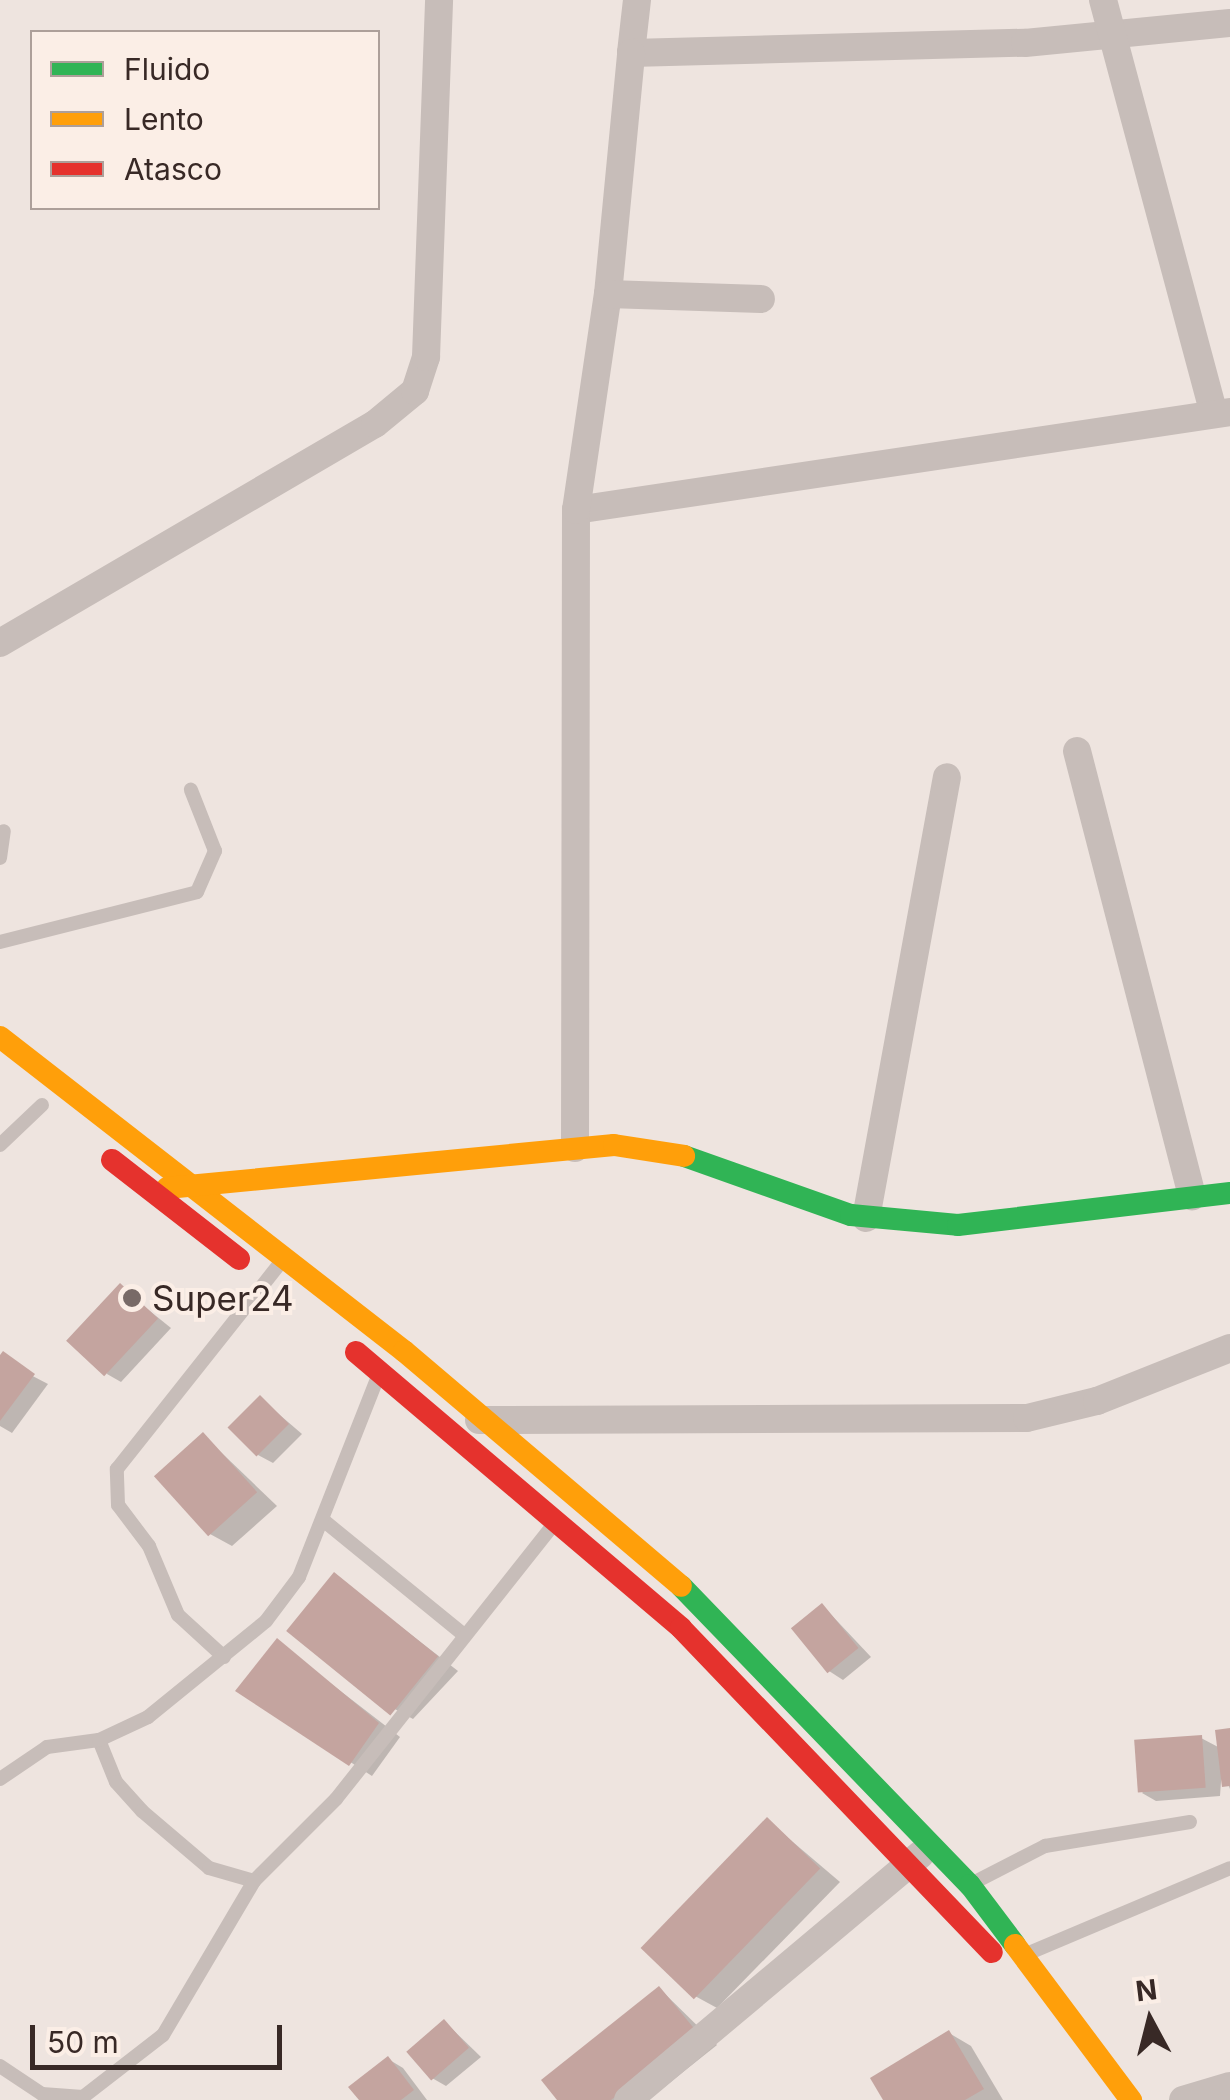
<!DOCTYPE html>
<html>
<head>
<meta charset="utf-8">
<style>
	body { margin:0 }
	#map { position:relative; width:1230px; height:2100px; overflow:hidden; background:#eee4df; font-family:Inter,sans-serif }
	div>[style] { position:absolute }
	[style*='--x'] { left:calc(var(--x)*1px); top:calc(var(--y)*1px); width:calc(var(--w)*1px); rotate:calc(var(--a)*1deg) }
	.shadow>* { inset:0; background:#0003 }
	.building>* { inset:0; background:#c4a49f; transform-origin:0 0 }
	.lane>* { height:14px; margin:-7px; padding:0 7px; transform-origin:7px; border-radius:7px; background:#c7bdb9 }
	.street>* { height:28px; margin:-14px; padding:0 14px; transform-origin:14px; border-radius:14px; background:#c7bdb9 }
	.fast>* { height:22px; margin:-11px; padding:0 11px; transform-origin:11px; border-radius:11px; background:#30b455 }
	.slow>* { height:22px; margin:-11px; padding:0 11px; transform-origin:11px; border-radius:11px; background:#ff9f0a }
	.jam>* { height:22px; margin:-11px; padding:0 11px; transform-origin:11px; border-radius:11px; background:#e5322d }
	.dots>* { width:28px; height:28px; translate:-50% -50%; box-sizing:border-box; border:5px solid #fbeee6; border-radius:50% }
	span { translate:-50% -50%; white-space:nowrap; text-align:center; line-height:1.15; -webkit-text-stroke:8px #fbeee6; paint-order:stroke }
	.poi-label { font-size:35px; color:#382926 }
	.left { translate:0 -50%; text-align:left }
	.legend { position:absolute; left:30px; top:30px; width:350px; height:180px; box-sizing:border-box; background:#fbeee6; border:2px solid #ad9f99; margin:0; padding:12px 18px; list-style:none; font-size:30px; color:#382926 }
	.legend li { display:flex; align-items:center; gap:20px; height:50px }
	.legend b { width:50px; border:2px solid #ad9f99 }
	.north { position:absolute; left:1100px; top:1970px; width:100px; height:100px; -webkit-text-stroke:8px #fbeee6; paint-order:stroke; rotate:353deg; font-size:28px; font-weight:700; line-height:40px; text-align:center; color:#382926 }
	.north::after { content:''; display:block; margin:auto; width:35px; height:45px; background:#382926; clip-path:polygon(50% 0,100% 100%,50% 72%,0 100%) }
	.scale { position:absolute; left:30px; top:2025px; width:252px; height:45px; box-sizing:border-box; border:5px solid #382926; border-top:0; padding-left:12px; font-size:30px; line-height:35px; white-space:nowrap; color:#382926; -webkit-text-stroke:8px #fbeee6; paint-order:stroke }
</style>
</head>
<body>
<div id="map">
	<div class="shadow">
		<div style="clip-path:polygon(120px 1287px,171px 1328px,121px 1382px,107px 1374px)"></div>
		<div style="clip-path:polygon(0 1359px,48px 1384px,12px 1433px,0 1426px)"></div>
		<div style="clip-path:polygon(260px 1398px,302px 1434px,273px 1463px,258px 1455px)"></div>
		<div style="clip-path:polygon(203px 1435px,277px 1506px,232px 1546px,210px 1534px)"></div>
		<div style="clip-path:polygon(334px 1575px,458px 1671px,413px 1719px,391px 1707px)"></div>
		<div style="clip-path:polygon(823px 1606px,871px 1657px,843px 1680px,829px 1671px)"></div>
		<div style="clip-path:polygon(277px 1642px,400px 1737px,372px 1776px,239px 1690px)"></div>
		<div style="clip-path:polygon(1230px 1731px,1230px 1789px,1222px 1768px,1220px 1796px,1156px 1801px,1142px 1793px,1201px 1738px,1220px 1748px)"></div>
		<div style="clip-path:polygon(767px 1820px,840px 1882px,717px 2008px,695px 1996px)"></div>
		<div style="clip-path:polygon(660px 1989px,717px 2045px,648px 2100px,560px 2100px)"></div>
		<div style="clip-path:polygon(445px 2022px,481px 2057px,446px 2086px,432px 2078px)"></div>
		<div style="clip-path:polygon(949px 2033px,971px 2046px,1003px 2100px,886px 2100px)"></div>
		<div style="clip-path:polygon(388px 2059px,403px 2068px,427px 2100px,362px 2100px)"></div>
	</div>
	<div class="building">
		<div style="left:120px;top:1283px;width:52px;height:79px;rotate:43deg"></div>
		<div style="clip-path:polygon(3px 1351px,35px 1374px,0 1421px,0 1355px)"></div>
		<div style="left:260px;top:1395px;width:41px;height:46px;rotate:45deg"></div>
		<div style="left:203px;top:1432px;width:81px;height:66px;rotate:48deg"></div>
		<div style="left:334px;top:1572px;width:134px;height:76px;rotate:39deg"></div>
		<div style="left:822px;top:1603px;width:58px;height:40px;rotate:51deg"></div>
		<div style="clip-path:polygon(277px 1638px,379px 1723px,349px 1766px,235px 1691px)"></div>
		<div style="clip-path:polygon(1230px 1728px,1230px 1786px,1222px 1787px,1215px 1730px)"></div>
		<div style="left:1202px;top:1735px;width:53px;height:68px;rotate:86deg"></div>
		<div style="left:767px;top:1817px;width:74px;height:182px;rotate:44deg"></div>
		<div style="clip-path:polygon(659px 1986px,697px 2032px,611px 2100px,557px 2100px,541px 2080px)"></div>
		<div style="left:444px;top:2019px;width:38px;height:50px;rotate:49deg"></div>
		<div style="clip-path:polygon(949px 2030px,984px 2089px,965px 2100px,883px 2100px,870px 2078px)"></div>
		<div style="clip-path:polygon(388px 2056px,414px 2090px,401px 2100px,359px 2100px,348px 2087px)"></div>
	</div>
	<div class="lane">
		<div style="--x:0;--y:858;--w:27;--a:-82"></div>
		<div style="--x:0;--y:942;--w:203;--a:-14.2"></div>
		<div style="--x:197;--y:892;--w:45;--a:-66.3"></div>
		<div style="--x:215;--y:851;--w:66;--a:-111.5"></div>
		<div style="--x:0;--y:1145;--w:58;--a:-43.6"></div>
		<div style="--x:323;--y:1520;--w:182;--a:39.2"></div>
		<div style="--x:224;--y:1657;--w:62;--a:-137.6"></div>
		<div style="--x:178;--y:1615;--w:75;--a:-112.8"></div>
		<div style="--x:149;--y:1546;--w:51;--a:-127.1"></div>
		<div style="--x:118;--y:1505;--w:36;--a:-92"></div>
		<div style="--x:117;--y:1469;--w:265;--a:-51.6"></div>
		<div style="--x:99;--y:1740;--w:45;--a:68"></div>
		<div style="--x:116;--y:1782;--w:39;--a:48"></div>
		<div style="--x:142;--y:1811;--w:88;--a:40.4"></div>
		<div style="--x:209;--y:1868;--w:47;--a:16.1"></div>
		<div style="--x:254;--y:1881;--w:116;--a:-45"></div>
		<div style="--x:336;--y:1799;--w:350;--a:-51.6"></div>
		<div style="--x:0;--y:1779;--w:57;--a:-34.2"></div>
		<div style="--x:47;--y:1747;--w:52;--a:-7.7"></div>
		<div style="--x:99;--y:1740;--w:54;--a:-25.1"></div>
		<div style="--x:148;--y:1717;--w:152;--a:-39.1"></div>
		<div style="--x:266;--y:1621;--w:55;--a:-53.1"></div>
		<div style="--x:299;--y:1577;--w:213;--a:-68.5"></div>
		<div style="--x:975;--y:1882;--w:79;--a:-27.2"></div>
		<div style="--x:1045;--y:1846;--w:147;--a:-9.4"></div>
		<div style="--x:1029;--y:1953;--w:218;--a:-22.9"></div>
		<div style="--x:0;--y:2066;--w:50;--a:33.7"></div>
		<div style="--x:42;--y:2094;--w:41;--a:4.2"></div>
		<div style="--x:83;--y:2097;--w:101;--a:-37.8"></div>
		<div style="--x:163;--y:2035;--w:179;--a:-59.4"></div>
	</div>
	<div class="street">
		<div style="--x:637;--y:0;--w:53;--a:96.5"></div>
		<div style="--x:631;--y:53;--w:394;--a:-1.5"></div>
		<div style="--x:1025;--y:43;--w:206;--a:-5.6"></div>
		<div style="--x:1103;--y:0;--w:428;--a:75"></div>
		<div style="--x:608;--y:294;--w:242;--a:-84.5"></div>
		<div style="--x:576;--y:510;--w:661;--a:-8.52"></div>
		<div style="--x:0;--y:643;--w:434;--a:-30.3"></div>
		<div style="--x:375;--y:424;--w:52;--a:-39.5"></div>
		<div style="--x:415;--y:391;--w:36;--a:-72"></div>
		<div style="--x:426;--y:357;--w:357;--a:-87.9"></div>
		<div style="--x:1077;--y:751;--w:460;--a:75.5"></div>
		<div style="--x:575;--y:1148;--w:638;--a:-89.91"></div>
		<div style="--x:576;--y:510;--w:218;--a:-81.6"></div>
		<div style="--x:608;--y:294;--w:153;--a:1.9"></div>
		<div style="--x:866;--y:1218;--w:448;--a:-79.6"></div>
		<div style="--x:479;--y:1420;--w:548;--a:-0.21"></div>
		<div style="--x:1027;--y:1418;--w:72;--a:-13.7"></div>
		<div style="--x:1097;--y:1401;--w:143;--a:-21.7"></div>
		<div style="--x:628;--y:2100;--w:381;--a:-40"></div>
		<div style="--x:1183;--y:2100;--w:49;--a:-16.6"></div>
	</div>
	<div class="fast">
		<div style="--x:684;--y:1156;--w:177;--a:19.5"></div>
		<div style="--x:851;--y:1215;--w:107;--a:5.3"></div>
		<div style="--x:958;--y:1225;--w:274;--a:-6.7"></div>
		<div style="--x:681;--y:1586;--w:416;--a:46"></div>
		<div style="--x:970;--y:1885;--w:75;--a:53.1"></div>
	</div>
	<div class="slow">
		<div style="--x:0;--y:1037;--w:512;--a:37.86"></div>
		<div style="--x:404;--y:1351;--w:363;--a:40.3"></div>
		<div style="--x:167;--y:1188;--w:449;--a:-5.5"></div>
		<div style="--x:614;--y:1145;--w:71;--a:8.9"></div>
		<div style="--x:1015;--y:1945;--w:194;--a:53.2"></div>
	</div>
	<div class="jam">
		<div style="--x:112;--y:1160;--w:161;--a:37.9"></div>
		<div style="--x:356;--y:1352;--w:426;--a:40.3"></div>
		<div style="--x:681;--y:1628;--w:449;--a:46.2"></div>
	</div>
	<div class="dots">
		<div style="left:132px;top:1298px;background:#786a67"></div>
	</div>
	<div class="poi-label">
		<span class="left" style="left:152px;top:1298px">Super24</span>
	</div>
	<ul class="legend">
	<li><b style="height:12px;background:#30b455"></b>Fluido</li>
	<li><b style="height:12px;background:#ff9f0a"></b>Lento</li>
	<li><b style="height:12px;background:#e5322d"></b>Atasco</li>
	</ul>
	<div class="north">N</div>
	<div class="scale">50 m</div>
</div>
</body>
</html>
